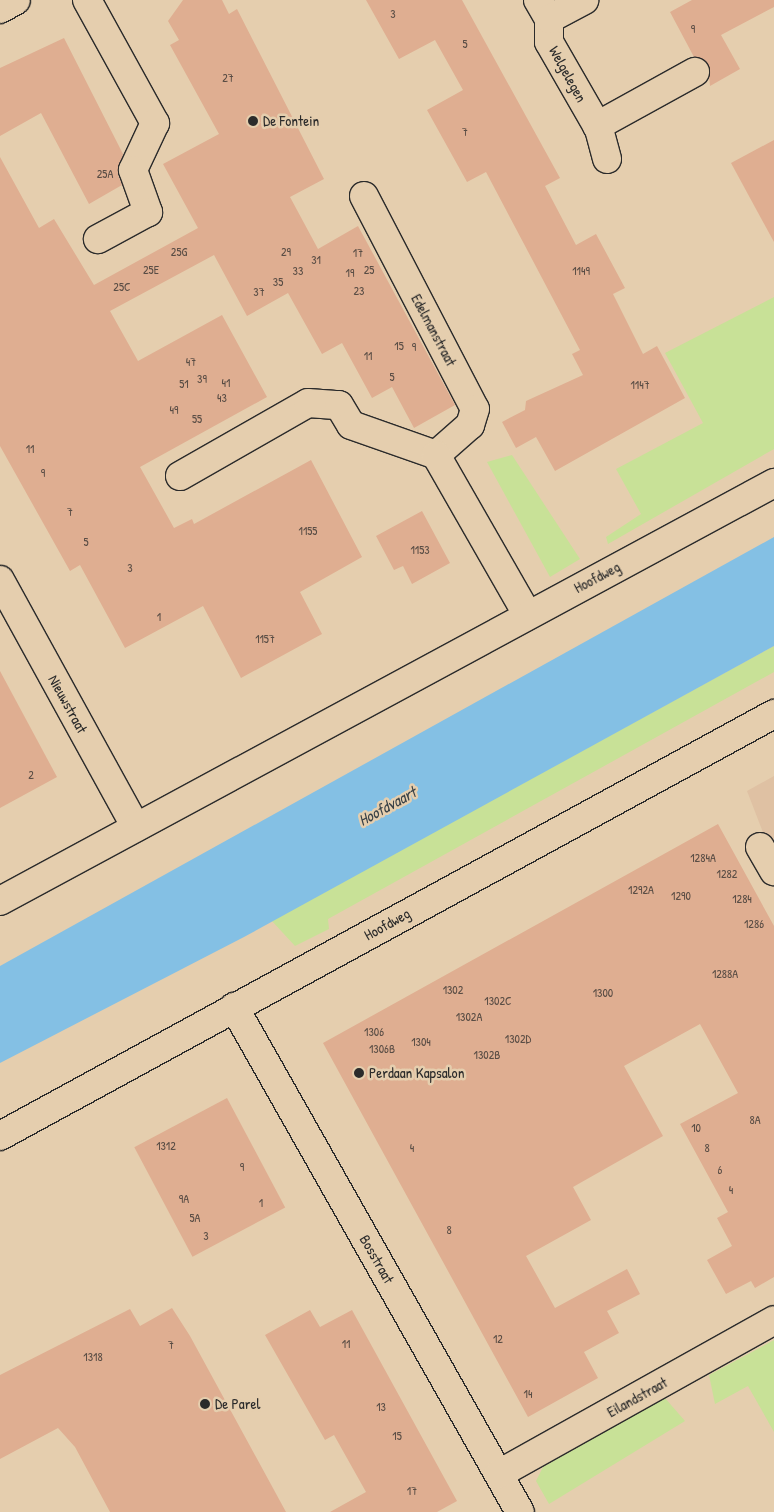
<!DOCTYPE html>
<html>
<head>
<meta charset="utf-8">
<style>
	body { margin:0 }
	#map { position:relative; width:774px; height:1512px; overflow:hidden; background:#e5ceae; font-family:"Patrick Hand",sans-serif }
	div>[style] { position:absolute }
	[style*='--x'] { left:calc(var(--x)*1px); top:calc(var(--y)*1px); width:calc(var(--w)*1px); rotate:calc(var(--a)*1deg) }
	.built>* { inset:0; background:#dfc1a3 }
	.green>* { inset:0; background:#c8e197 }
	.water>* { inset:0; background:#84c0e4 }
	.building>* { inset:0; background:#dfae91; transform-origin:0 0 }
	.roads { filter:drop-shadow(1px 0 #2b2b2b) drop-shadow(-1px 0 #2b2b2b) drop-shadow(0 1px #2b2b2b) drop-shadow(0 -1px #2b2b2b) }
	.minor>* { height:28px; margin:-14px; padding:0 14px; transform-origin:14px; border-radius:14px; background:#e5ceae }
	.dots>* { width:14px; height:14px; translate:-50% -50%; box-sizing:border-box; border:2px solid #e5ceae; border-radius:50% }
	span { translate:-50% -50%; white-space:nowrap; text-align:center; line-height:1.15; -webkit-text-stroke:5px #e5ceae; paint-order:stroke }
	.number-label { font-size:12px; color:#584c44 }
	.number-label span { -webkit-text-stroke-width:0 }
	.street-label { font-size:15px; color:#2b2b2b }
	.poi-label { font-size:15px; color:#2b2b2b }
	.left { translate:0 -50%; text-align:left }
	.water-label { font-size:16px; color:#384147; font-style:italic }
</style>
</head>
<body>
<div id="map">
	<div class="built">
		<div style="clip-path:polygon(774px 776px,774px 861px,747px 791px)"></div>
	</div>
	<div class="green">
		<div style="clip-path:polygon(774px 297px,774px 449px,608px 544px,606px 537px,641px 514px,616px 469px,703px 423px,665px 353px)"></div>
		<div style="clip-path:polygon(512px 455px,580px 559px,550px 577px,487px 462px)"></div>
		<div style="clip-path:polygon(774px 646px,774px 672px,328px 919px,329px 929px,295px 946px,271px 920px)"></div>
		<div style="clip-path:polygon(774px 1340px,774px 1432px,748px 1386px,715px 1404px,709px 1375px)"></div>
		<div style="clip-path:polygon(665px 1398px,685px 1421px,549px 1504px,536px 1481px,543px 1467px)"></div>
	</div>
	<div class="water">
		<div style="clip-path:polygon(774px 537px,774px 646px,244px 937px,0 1063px,0 966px)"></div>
	</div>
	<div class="building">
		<div style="clip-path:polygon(183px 0,222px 0,229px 14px,237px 9px,324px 179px,290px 197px,318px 249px,358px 226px,455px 405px,414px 428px,392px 387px,372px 398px,342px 343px,322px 354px,288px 293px,247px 316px,214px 255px,110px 311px,138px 361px,222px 315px,267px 397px,140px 467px,174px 528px,192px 519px,194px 524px,311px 460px,362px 557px,300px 592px,322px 634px,241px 678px,203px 606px,125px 648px,80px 565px,70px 571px,0 446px,0 157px,39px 228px,54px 219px,94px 285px,198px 228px,163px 164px,219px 134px,170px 45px,179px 40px,168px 21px)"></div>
		<div style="clip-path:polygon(366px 0,462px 0,560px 178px,545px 186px,576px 245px,596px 234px,625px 288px,613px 294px,643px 354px,657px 346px,685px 398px,555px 471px,536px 437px,516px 448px,502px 422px,525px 410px,526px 401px,583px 375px,572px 354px,580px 350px,486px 172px,467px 182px,427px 110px,463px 90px,435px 40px,399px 59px)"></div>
		<div style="clip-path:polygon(692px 0,774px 0,774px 7px,721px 35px,740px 69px,710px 86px,708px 64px,694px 57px,670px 12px)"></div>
		<div style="clip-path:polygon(64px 38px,123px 154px,118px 175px,122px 185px,89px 204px,41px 113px,0 136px,0 68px)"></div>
		<div style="clip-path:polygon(774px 140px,774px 242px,731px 163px)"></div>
		<div style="clip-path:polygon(422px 511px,450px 563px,412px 584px,403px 566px,394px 570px,376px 536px)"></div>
		<div style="clip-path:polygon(0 671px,57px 777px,0 808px)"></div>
		<div style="clip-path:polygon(718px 824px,774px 926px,774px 1277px,755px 1288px,751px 1281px,726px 1294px,707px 1260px,732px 1246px,717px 1218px,728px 1212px,680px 1124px,738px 1093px,700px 1024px,624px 1066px,663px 1136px,573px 1187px,591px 1220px,526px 1256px,555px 1308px,627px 1269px,640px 1294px,607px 1311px,619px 1333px,584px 1352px,598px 1378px,528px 1417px,323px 1043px)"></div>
		<div style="left:227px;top:1098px;width:124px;height:105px;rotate:62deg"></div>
		<div style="clip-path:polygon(172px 1308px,190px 1336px,286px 1512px,110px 1512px,75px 1447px,58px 1428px,0 1459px,0 1375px,130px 1309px,140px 1326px)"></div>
		<div style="clip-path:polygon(310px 1310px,320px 1327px,352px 1310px,457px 1501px,437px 1512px,330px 1512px,366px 1492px,334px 1435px,325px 1440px,265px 1335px)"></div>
	</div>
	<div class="roads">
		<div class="minor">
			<div style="--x:87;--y:0;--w:141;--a:61.1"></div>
			<div style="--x:155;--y:123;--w:52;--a:115.1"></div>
			<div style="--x:133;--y:170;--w:45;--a:70.3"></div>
			<div style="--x:148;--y:212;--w:57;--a:151.6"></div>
			<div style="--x:538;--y:0;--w:22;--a:60"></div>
			<div style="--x:549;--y:19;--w:23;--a:90"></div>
			<div style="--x:549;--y:42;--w:100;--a:60.1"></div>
			<div style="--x:599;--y:129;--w:31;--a:75"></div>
			<div style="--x:0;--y:9;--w:18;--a:-29"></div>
			<div style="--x:549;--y:19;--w:40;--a:-28"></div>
			<div style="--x:597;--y:126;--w:112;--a:-28.9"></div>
			<div style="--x:364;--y:196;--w:240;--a:62.5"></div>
			<div style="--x:475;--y:409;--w:17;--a:107"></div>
			<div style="--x:470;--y:425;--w:45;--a:138.6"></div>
			<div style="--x:180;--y:476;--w:147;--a:-29.7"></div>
			<div style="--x:308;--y:403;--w:31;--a:4"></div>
			<div style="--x:339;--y:405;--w:23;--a:59"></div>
			<div style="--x:351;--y:425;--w:90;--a:19.4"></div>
			<div style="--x:436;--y:455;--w:183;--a:60.2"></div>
			<div style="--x:0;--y:580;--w:282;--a:61.2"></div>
			<div style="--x:760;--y:847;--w:28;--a:60"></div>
			<div style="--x:0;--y:901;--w:880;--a:-28.37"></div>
			<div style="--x:234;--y:1007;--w:580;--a:60.48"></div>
			<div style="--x:0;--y:1136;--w:882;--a:-28.6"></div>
			<div style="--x:499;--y:1474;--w:315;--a:-29.2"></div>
		</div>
	</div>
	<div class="dots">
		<div style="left:253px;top:121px;background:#2b2b2b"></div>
		<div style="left:359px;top:1073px;background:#2b2b2b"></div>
		<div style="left:205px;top:1404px;background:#2b2b2b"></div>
	</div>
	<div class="number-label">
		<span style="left:393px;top:14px">3</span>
		<span style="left:693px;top:29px">9</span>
		<span style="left:465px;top:44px">5</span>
		<span style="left:228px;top:78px">27</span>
		<span style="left:465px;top:132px">7</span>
		<span style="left:105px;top:174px">25A</span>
		<span style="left:179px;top:252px">25G</span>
		<span style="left:286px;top:252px">29</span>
		<span style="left:358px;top:253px">17</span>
		<span style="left:316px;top:260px">31</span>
		<span style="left:151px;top:270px">25E</span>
		<span style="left:369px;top:270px">25</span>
		<span style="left:298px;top:271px">33</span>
		<span style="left:581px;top:271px">1149</span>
		<span style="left:350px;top:273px">19</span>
		<span style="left:278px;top:282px">35</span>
		<span style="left:122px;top:287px">25C</span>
		<span style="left:359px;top:291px">23</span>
		<span style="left:259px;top:292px">37</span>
		<span style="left:399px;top:346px">15</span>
		<span style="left:414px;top:347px">9</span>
		<span style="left:368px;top:356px">11</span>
		<span style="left:191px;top:362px">47</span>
		<span style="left:392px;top:377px">5</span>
		<span style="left:202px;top:379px">39</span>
		<span style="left:226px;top:383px">41</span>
		<span style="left:184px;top:384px">51</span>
		<span style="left:640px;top:385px">1147</span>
		<span style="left:222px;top:398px">43</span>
		<span style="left:174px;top:410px">49</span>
		<span style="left:197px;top:419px">55</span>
		<span style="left:30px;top:449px">11</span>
		<span style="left:43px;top:473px">9</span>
		<span style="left:70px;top:512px">7</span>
		<span style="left:308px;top:531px">1155</span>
		<span style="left:86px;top:542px">5</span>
		<span style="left:420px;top:550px">1153</span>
		<span style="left:130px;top:568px">3</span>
		<span style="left:159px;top:617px">1</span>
		<span style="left:265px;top:639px">1157</span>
		<span style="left:31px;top:775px">2</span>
		<span style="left:703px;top:858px">1284A</span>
		<span style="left:727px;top:874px">1282</span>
		<span style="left:641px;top:890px">1292A</span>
		<span style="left:681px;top:896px">1290</span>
		<span style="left:742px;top:899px">1284</span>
		<span style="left:754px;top:924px">1286</span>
		<span style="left:725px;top:974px">1288A</span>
		<span style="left:453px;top:990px">1302</span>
		<span style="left:603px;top:993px">1300</span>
		<span style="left:498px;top:1001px">1302C</span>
		<span style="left:469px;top:1017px">1302A</span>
		<span style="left:374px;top:1032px">1306</span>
		<span style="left:518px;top:1039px">1302D</span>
		<span style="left:421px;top:1042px">1304</span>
		<span style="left:382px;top:1049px">1306B</span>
		<span style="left:487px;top:1055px">1302B</span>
		<span style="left:755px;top:1120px">8A</span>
		<span style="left:696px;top:1128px">10</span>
		<span style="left:166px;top:1146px">1312</span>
		<span style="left:412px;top:1148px">4</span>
		<span style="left:707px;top:1148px">8</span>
		<span style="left:242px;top:1167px">9</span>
		<span style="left:720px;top:1170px">6</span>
		<span style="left:731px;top:1190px">4</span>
		<span style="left:184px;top:1199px">9A</span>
		<span style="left:261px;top:1203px">1</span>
		<span style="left:195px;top:1218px">5A</span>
		<span style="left:449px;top:1230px">8</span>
		<span style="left:206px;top:1236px">3</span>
		<span style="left:498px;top:1339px">12</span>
		<span style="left:346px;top:1344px">11</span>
		<span style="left:171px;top:1345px">7</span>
		<span style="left:93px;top:1357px">1318</span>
		<span style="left:528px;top:1394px">14</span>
		<span style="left:381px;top:1407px">13</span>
		<span style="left:397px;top:1436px">15</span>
		<span style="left:412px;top:1491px">17</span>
	</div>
	<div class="street-label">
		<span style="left:568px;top:74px;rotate:61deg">Welgelegen</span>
		<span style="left:434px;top:330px;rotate:62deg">Edelmanstraat</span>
		<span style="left:597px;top:577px;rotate:-28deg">Hoofdweg</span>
		<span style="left:68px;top:704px;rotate:61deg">Nieuwstraat</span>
		<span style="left:387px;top:924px;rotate:-29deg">Hoofdweg</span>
		<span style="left:377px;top:1259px;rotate:60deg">Bosstraat</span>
		<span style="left:637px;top:1397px;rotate:-29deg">Eilandstraat</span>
	</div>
	<div class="poi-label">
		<span class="left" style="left:263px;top:121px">De Fontein</span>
		<span class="left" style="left:369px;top:1073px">Perdaan Kapsalon</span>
		<span class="left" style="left:215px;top:1404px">De Parel</span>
	</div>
	<div class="water-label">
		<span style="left:387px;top:806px;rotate:-29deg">Hoofdvaart</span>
	</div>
</div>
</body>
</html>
